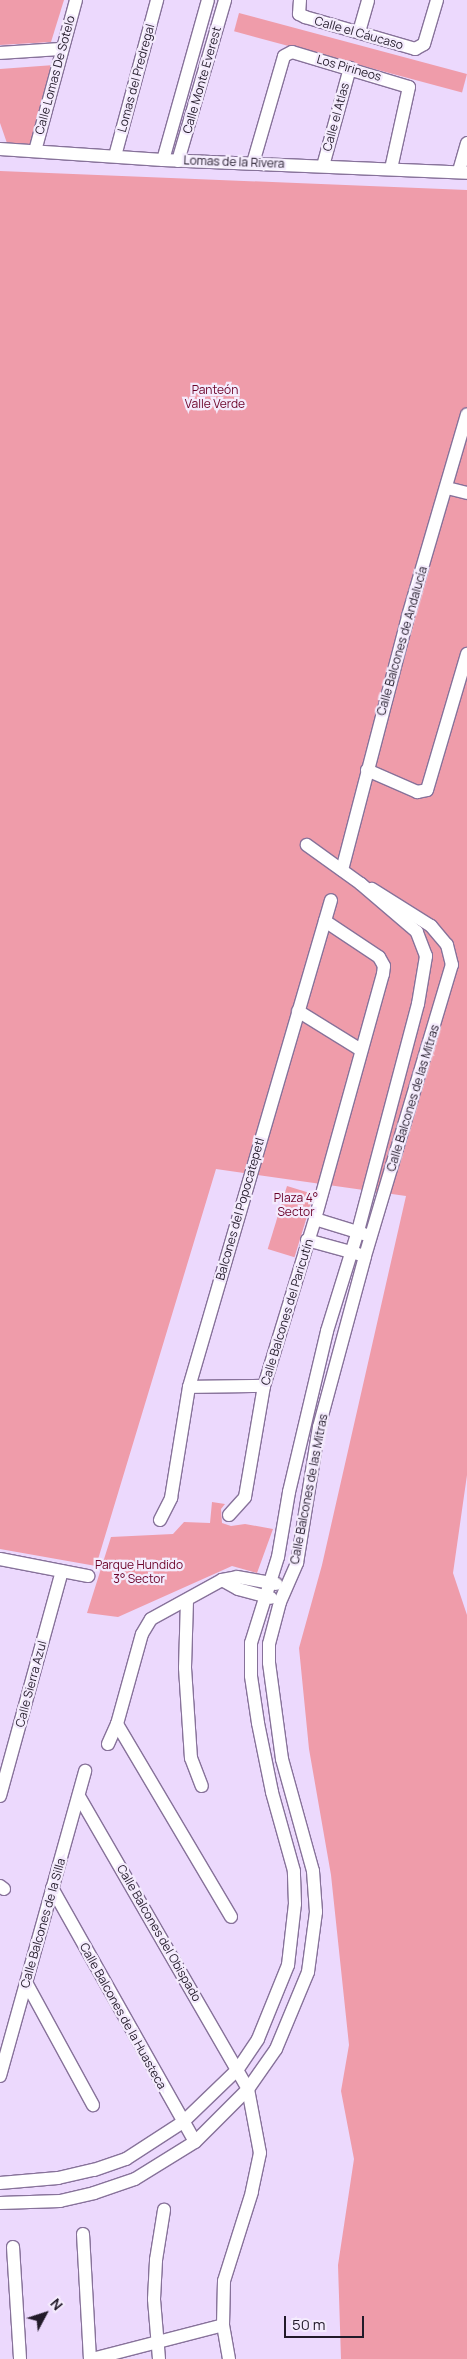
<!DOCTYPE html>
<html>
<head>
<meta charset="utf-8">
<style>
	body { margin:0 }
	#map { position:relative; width:467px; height:2359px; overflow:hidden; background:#ecd9fd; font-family:Manrope,sans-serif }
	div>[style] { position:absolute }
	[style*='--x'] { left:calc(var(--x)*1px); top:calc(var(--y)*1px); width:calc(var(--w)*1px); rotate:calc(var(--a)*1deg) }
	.green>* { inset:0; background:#ef9caa; transform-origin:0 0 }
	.roads { filter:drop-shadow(1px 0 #87729a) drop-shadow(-1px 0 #87729a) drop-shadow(0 1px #87729a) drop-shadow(0 -1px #87729a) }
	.minor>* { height:12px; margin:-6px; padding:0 6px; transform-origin:6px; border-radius:6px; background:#fff }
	span { translate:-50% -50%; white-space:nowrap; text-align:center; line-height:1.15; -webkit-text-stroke:4.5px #f4ebfd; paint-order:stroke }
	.street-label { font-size:12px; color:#221a29 }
	.park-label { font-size:12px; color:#6b0329 }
	.north { position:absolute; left:20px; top:2289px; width:50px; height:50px; -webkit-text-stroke:4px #f4ebfd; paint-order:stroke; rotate:50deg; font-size:14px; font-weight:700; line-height:20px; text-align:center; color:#221a29 }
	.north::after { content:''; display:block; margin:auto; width:18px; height:22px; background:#221a29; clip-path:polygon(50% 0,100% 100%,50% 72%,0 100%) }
	.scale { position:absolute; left:284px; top:2316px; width:80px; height:22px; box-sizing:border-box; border:2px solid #221a29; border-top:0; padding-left:6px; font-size:15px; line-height:18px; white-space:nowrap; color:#221a29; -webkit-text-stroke:4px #f4ebfd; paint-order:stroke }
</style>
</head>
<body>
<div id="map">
	<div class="green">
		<div style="clip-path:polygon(0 0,64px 0,51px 42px,0 45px)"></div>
		<div style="left:239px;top:13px;width:236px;height:19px;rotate:15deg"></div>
		<div style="clip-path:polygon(54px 65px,34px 146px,8px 146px,0 123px,0 69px)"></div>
		<div style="clip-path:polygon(0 171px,467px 190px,467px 1475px,453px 1573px,467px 1615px,467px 2359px,341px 2359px,338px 2265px,354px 2159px,341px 2091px,349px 2045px,331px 1875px,309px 1749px,299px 1648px,322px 1565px,406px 1196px,216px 1169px,96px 1566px,0 1549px)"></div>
		<div style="left:287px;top:1186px;width:28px;height:66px;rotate:17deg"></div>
		<div style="clip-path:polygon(212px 1502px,225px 1504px,221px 1509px,222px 1523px,231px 1526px,245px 1524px,273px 1529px,257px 1573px,232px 1566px,118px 1617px,87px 1613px,111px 1537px,173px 1534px,184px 1522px,210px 1523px)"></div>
	</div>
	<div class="roads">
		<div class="minor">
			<div style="--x:300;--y:0;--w:14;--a:94"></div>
			<div style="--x:299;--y:14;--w:7;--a:27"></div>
			<div style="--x:305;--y:17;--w:115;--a:16.2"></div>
			<div style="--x:415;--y:49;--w:10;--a:-29"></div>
			<div style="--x:424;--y:44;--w:46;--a:-73.5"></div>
			<div style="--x:359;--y:32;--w:33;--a:-74"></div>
			<div style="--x:0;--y:53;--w:62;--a:-3.7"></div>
			<div style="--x:0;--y:149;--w:163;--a:3.9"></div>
			<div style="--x:163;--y:160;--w:304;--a:2.4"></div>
			<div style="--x:35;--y:151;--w:156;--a:-74.8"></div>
			<div style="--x:115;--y:156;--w:162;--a:-74.9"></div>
			<div style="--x:163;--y:160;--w:166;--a:-74.3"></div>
			<div style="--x:178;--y:161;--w:168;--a:-73.7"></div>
			<div style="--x:253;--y:163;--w:111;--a:-73.8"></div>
			<div style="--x:284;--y:56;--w:9;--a:-27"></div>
			<div style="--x:292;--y:52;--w:122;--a:16.7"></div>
			<div style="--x:409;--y:87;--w:84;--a:102.4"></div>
			<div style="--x:323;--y:166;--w:102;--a:-74.6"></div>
			<div style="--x:459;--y:171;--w:29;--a:-74"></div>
			<div style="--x:447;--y:488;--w:21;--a:14"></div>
			<div style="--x:367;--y:770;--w:55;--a:23.7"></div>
			<div style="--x:417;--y:792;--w:10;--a:-11"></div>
			<div style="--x:427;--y:790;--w:142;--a:-73.6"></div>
			<div style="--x:342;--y:870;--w:262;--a:-75.4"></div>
			<div style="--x:408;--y:616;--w:210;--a:-73.7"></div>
			<div style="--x:298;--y:1011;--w:74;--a:31.8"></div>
			<div style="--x:315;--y:1219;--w:51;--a:17"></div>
			<div style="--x:307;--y:1240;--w:53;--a:15.4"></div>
			<div style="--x:189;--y:1387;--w:75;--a:-0.8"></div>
			<div style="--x:229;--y:1515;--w:24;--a:-48"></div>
			<div style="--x:245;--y:1497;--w:113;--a:-80.3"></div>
			<div style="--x:264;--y:1386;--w:175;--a:-73"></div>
			<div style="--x:315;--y:1219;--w:254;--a:-74.5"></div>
			<div style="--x:383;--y:974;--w:8;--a:-83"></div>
			<div style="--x:384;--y:966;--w:10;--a:-119"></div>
			<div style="--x:379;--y:957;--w:65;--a:-146.3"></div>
			<div style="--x:160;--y:1520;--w:25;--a:-63"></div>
			<div style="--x:171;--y:1498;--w:112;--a:-80.8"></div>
			<div style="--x:189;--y:1387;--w:507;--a:-73.74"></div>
			<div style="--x:0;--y:1559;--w:90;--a:10.9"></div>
			<div style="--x:222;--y:1580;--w:18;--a:29"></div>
			<div style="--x:238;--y:1589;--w:34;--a:15"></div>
			<div style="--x:187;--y:1600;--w:68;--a:91.7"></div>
			<div style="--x:185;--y:1668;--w:90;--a:86.2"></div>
			<div style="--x:191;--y:1758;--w:30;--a:69"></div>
			<div style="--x:117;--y:1724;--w:224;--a:59.4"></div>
			<div style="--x:108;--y:1744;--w:22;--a:-66"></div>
			<div style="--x:117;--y:1724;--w:93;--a:-74.5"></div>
			<div style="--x:142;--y:1634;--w:17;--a:-59"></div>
			<div style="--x:151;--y:1619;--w:81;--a:-28.8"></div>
			<div style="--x:222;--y:1580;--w:15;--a:-11"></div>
			<div style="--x:237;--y:1577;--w:40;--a:10"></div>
			<div style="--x:0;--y:1796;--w:233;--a:-74.6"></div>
			<div style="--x:80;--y:1798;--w:336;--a:60"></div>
			<div style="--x:248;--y:2089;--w:65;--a:79.4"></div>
			<div style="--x:260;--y:2153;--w:40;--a:102"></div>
			<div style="--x:252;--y:2192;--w:93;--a:107.5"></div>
			<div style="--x:224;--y:2281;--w:44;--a:91.3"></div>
			<div style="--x:223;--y:2325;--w:35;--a:80"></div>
			<div style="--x:0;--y:1886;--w:5;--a:37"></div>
			<div style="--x:52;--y:1888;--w:291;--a:60.6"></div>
			<div style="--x:27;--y:1984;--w:138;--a:61.4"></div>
			<div style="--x:0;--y:2076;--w:317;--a:-74.4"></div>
			<div style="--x:0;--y:2183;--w:58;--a:-4.9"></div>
			<div style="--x:58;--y:2178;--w:37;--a:-13"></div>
			<div style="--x:94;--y:2170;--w:34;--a:-19"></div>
			<div style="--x:126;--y:2159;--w:68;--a:-33"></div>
			<div style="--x:183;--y:2122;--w:76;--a:-43.9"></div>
			<div style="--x:238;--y:2069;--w:36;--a:-56"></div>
			<div style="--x:258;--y:2039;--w:80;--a:-67.9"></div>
			<div style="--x:288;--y:1965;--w:61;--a:-83.5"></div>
			<div style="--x:295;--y:1904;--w:33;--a:-92"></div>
			<div style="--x:294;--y:1871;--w:82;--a:-105.6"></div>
			<div style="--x:272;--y:1792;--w:70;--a:-101.5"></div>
			<div style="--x:258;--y:1723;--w:48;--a:-98.5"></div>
			<div style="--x:251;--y:1676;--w:33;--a:-90"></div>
			<div style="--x:251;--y:1643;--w:90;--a:-72.6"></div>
			<div style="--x:278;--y:1557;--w:66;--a:-80.4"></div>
			<div style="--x:289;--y:1492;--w:165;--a:-76.7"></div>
			<div style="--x:327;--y:1331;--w:105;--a:-72.8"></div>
			<div style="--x:358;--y:1231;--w:235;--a:-75.2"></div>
			<div style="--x:418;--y:1004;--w:49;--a:-80.5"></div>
			<div style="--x:426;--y:956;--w:26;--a:-111"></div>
			<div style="--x:417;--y:932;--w:74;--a:-139.4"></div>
			<div style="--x:361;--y:884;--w:67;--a:-144.2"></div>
			<div style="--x:0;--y:2203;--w:60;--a:-1.9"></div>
			<div style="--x:60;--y:2201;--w:35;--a:-13"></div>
			<div style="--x:94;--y:2193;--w:43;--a:-18.9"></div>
			<div style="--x:135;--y:2179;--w:70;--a:-31.7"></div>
			<div style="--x:195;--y:2142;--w:75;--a:-45"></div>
			<div style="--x:248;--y:2089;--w:49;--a:-55"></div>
			<div style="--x:276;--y:2049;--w:83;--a:-67.4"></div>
			<div style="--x:308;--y:1972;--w:61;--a:-82.4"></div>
			<div style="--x:316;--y:1912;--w:41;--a:-94.2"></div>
			<div style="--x:313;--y:1871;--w:116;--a:-105.5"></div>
			<div style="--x:282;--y:1759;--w:97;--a:-97.7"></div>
			<div style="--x:269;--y:1663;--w:19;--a:-90"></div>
			<div style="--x:269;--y:1644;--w:43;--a:-75.3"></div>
			<div style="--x:280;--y:1602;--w:43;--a:-66.4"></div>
			<div style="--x:297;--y:1563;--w:138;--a:-80.8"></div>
			<div style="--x:319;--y:1427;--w:177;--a:-74.9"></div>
			<div style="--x:365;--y:1256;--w:304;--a:-73.4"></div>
			<div style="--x:452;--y:965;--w:21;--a:-104"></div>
			<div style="--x:447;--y:945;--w:25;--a:-130"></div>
			<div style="--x:431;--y:926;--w:70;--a:-147.9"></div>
			<div style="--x:83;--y:2234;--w:125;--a:86.8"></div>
			<div style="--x:13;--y:2247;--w:112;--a:86.4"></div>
			<div style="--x:92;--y:2359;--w:135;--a:-14.5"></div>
			<div style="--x:159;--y:2359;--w:60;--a:-94.8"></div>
			<div style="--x:154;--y:2299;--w:39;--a:-87"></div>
			<div style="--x:156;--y:2260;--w:51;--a:-80.9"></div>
		</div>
	</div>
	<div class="street-label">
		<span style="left:359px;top:33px;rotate:16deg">Calle el Cáucaso</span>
		<span style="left:349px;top:68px;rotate:16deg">Los Pirineos</span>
		<span style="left:55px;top:75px;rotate:-75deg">Calle Lomas De Sotelo</span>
		<span style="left:136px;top:78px;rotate:-75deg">Lomas del Predregal</span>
		<span style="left:202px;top:80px;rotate:-74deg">Calle Monte Everest</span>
		<span style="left:336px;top:117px;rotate:-75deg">Calle el Atlas</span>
		<span style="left:234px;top:162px;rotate:2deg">Lomas de la Rivera</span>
		<span style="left:402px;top:641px;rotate:-74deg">Calle Balcones de Andalucía</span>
		<span style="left:413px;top:1098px;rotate:-73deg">Calle Balcones de las Mitras</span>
		<span style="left:240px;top:1209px;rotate:-74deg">Balcones del Popocatepetl</span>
		<span style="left:287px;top:1312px;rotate:-73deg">Calle Balcones del Paricutín</span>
		<span style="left:309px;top:1489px;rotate:-79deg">Calle Balcones de las Mitras</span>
		<span style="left:31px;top:1684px;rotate:-75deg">Calle Sierra Azul</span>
		<span style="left:43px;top:1923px;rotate:-74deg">Calle Balcones de la Silla</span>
		<span style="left:159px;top:1933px;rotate:60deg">Calle Balcones del Obispado</span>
		<span style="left:123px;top:2016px;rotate:61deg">Calle Balcones de la Huasteca</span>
	</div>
	<div class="park-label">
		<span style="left:215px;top:397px">Panteón<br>Valle Verde</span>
		<span style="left:296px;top:1205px">Plaza 4°<br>Sector</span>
		<span style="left:139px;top:1572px">Parque Hundido<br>3° Sector</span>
	</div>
	<div class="north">N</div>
	<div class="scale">50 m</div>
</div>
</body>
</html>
